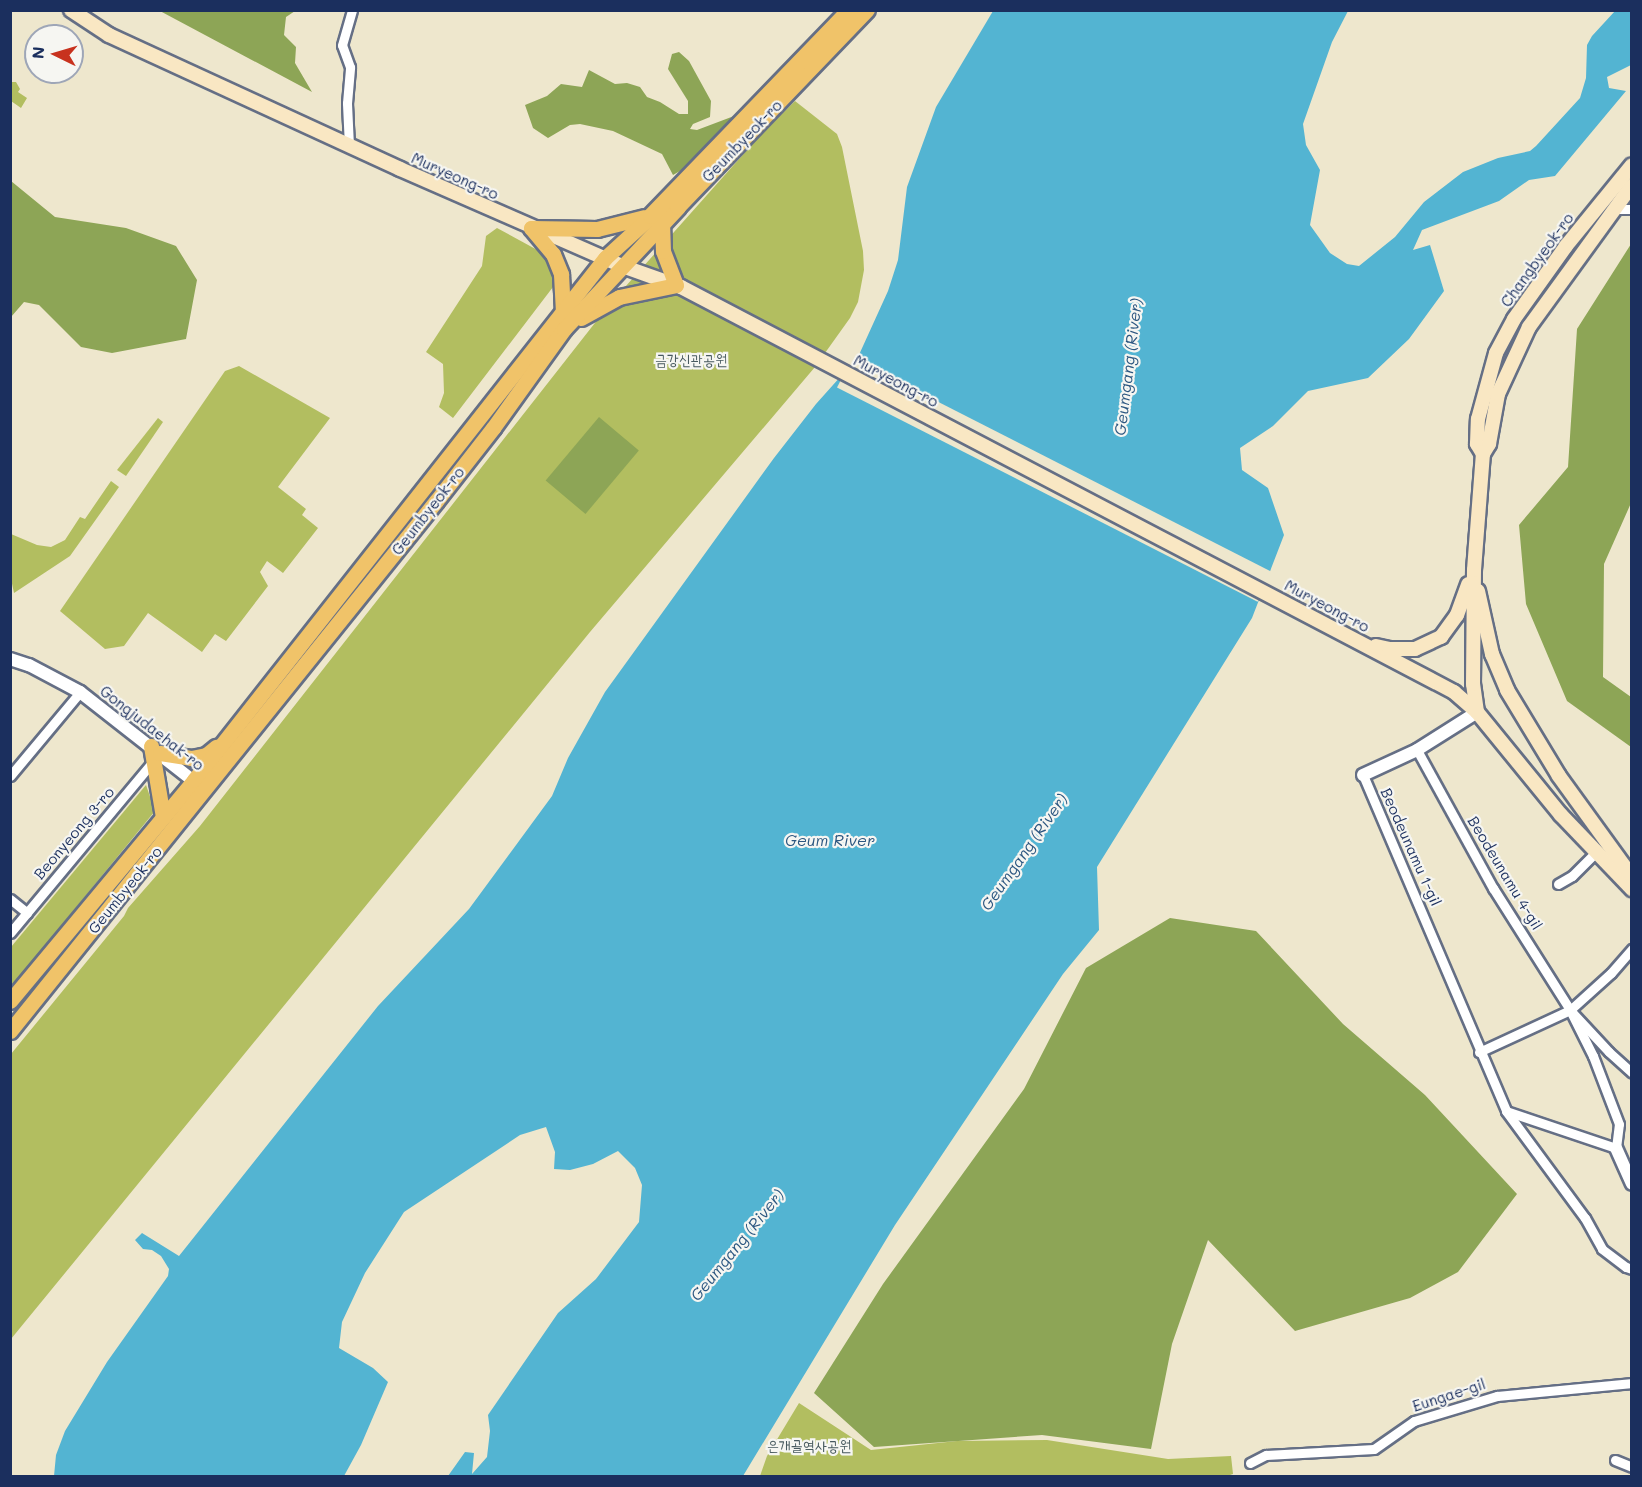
<!DOCTYPE html>
<html>
<head>
<meta charset="utf-8">
<style>
	body { margin:0 }
	#map { position:relative; width:1642px; height:1487px; overflow:hidden; background:#eee7cd; font-family:Mali,"Poor Story",sans-serif }
	div>[style] { position:absolute }
	[style*='--x'] { left:calc(var(--x)*1px); top:calc(var(--y)*1px); width:calc(var(--w)*1px); rotate:calc(var(--a)*1deg) }
	.green>* { inset:0; background:#b2be60 }
	.forest>* { inset:0; background:#8da556; transform-origin:0 0 }
	.water>* { inset:0; background:#53b4d2 }
	.pier>* { inset:0; background:#eee7cd; transform-origin:0 0 }
	.roads { filter:drop-shadow(2px 0 #656f85) drop-shadow(-2px 0 #656f85) drop-shadow(0 2px #656f85) drop-shadow(0 -2px #656f85) }
	.minor>* { height:9px; margin:-4.5px; padding:0 4.5px; transform-origin:4.5px; border-radius:4.5px; background:#fff }
	.tertiary>* { height:12px; margin:-6px; padding:0 6px; transform-origin:6px; border-radius:6px; background:#fff }
	.secondary>* { height:14px; margin:-7px; padding:0 7px; transform-origin:7px; border-radius:7px; background:#f9e7c3 }
	.primary>* { height:15px; margin:-7.5px; padding:0 7.5px; transform-origin:7.5px; border-radius:7.5px; background:#f0c369 }
	.trunk>* { height:16px; margin:-8px; padding:0 8px; transform-origin:8px; border-radius:8px; background:#f0c369 }
	span { translate:-50% -50%; white-space:nowrap; text-align:center; line-height:1.15; -webkit-text-stroke:4.5px #f6f6f2; paint-order:stroke }
	.street-label { font-size:15px; color:#1b2f5e }
	.park-label { font-size:15px; color:#485a5f }
	.water-label { font-size:16px; color:#2c5781; font-style:italic }
	.frame { position:absolute; inset:0; border:12px solid #1b2f5e; pointer-events:none }
	.north { position:absolute; left:24px; top:24px; width:60px; height:60px; box-sizing:border-box; background:#f6f6f2; border:2px solid #9ea6b7; border-radius:50%; rotate:275deg; font-size:16px; font-weight:700; line-height:24px; text-align:center; color:#1b2f5e }
	.north::after { content:''; display:block; margin:auto; width:21px; height:27px; background:#c8321e; clip-path:polygon(50% 0,100% 100%,50% 72%,0 100%) }
</style>
</head>
<body>
<div id="map">
	<div class="green">
		<div style="clip-path:polygon(10px 82px,16px 82px,20px 89px,18px 92px,27px 98px,21px 108px,11px 101px)"></div>
		<div style="clip-path:polygon(795px 101px,837px 134px,842px 147px,863px 251px,864px 270px,858px 302px,850px 318px,815px 367px,590px 632px,11px 1339px,11px 1054px,124px 916px,128px 908px,200px 826px,609px 305px,764px 131px)"></div>
		<div style="clip-path:polygon(497px 228px,541px 252px,552px 266px,553px 287px,453px 418px,439px 407px,444px 393px,443px 364px,426px 352px,482px 266px,486px 236px)"></div>
		<div style="clip-path:polygon(239px 366px,330px 418px,278px 487px,306px 509px,302px 515px,318px 528px,283px 573px,267px 561px,260px 572px,268px 586px,226px 641px,215px 634px,202px 652px,148px 613px,124px 646px,105px 649px,60px 611px,225px 371px)"></div>
		<div style="clip-path:polygon(158px 418px,163px 422px,126px 476px,117px 470px)"></div>
		<div style="clip-path:polygon(111px 481px,119px 487px,70px 556px,14px 593px,11px 579px,11px 534px,37px 545px,51px 547px,65px 540px,80px 517px,85px 519px)"></div>
		<div style="clip-path:polygon(146px 785px,155px 811px,11px 987px,11px 947px)"></div>
		<div style="clip-path:polygon(799px 1403px,871px 1450px,957px 1441px,1047px 1440px,1168px 1459px,1231px 1456px,1233px 1474px,1227px 1476px,760px 1476px,767px 1456px)"></div>
	</div>
	<div class="forest">
		<div style="clip-path:polygon(160px 11px,295px 11px,286px 17px,284px 35px,296px 47px,295px 63px,312px 92px)"></div>
		<div style="clip-path:polygon(679px 52px,689px 61px,711px 101px,710px 117px,693px 124px,690px 129px,697px 130px,742px 113px,687px 167px,673px 175px,662px 154px,613px 131px,580px 124px,570px 125px,548px 138px,533px 128px,525px 105px,547px 96px,561px 84px,582px 87px,589px 70px,615px 84px,627px 83px,640px 87px,647px 97px,660px 102px,679px 114px,688px 114px,688px 101px,668px 69px,672px 54px)"></div>
		<div style="clip-path:polygon(11px 181px,55px 217px,126px 228px,176px 246px,197px 280px,186px 339px,112px 353px,81px 347px,39px 305px,24px 302px,11px 317px)"></div>
		<div style="clip-path:polygon(1631px 244px,1631px 503px,1604px 564px,1603px 677px,1631px 697px,1631px 747px,1567px 701px,1526px 604px,1519px 525px,1568px 467px,1577px 329px)"></div>
		<div style="left:599px;top:417px;width:52px;height:83px;rotate:40deg"></div>
		<div style="clip-path:polygon(1170px 918px,1256px 931px,1343px 1024px,1425px 1095px,1517px 1194px,1458px 1272px,1410px 1298px,1295px 1331px,1208px 1240px,1172px 1344px,1151px 1449px,1042px 1435px,874px 1447px,814px 1393px,883px 1284px,1024px 1089px,1086px 968px)"></div>
	</div>
	<div class="water">
		<div style="clip-path:polygon(993px 11px,1348px 11px,1332px 42px,1303px 124px,1306px 145px,1320px 170px,1310px 225px,1330px 253px,1347px 264px,1359px 266px,1395px 237px,1424px 202px,1463px 172px,1498px 158px,1530px 151px,1536px 146px,1580px 98px,1586px 78px,1587px 45px,1592px 36px,1615px 11px,1631px 11px,1631px 65px,1607px 77px,1609px 88px,1626px 91px,1555px 176px,1529px 180px,1499px 201px,1422px 230px,1413px 250px,1430px 245px,1444px 291px,1409px 339px,1368px 378px,1308px 391px,1273px 426px,1240px 448px,1242px 470px,1268px 488px,1284px 535px,1252px 618px,1097px 867px,1099px 930px,1063px 974px,895px 1225px,743px 1476px,448px 1476px,465px 1452px,474px 1453px,472px 1474px,487px 1457px,490px 1431px,488px 1415px,558px 1313px,596px 1279px,639px 1222px,642px 1185px,635px 1168px,618px 1151px,593px 1164px,570px 1170px,554px 1169px,555px 1152px,546px 1127px,520px 1135px,404px 1212px,365px 1273px,342px 1322px,339px 1348px,373px 1368px,388px 1382px,361px 1445px,344px 1476px,54px 1476px,56px 1455px,65px 1431px,107px 1362px,168px 1276px,169px 1269px,161px 1256px,152px 1250px,143px 1249px,135px 1240px,142px 1233px,179px 1256px,378px 1006px,469px 909px,552px 796px,568px 758px,605px 692px,774px 458px,816px 404px,858px 357px,888px 291px,898px 260px,907px 187px,936px 107px)"></div>
	</div>
	<div class="pier">
		<div style="left:852px;top:358px;width:472px;height:33px;rotate:27deg"></div>
	</div>
	<div class="roads">
		<div class="minor">
			<div style="--x:349;--y:146;--w:43;--a:-92.7"></div>
			<div style="--x:347;--y:103;--w:36;--a:-85"></div>
			<div style="--x:350;--y:67;--w:23;--a:-110"></div>
			<div style="--x:342;--y:45;--w:36;--a:-74"></div>
			<div style="--x:1615;--y:209;--w:17;--a:0"></div>
			<div style="--x:1417;--y:750;--w:158;--a:61.2"></div>
			<div style="--x:1493;--y:888;--w:144;--a:57.7"></div>
			<div style="--x:1570;--y:1010;--w:57;--a:47.1"></div>
			<div style="--x:1609;--y:1052;--w:31;--a:42"></div>
			<div style="--x:1363;--y:775;--w:365;--a:66.9"></div>
			<div style="--x:1506;--y:1111;--w:116;--a:18.6"></div>
			<div style="--x:1616;--y:1148;--w:24;--a:-83"></div>
			<div style="--x:1619;--y:1124;--w:73;--a:-110.9"></div>
			<div style="--x:1593;--y:1056;--w:51;--a:-116.6"></div>
			<div style="--x:10;--y:776;--w:109;--a:-50.2"></div>
			<div style="--x:1558;--y:884;--w:16;--a:-30"></div>
			<div style="--x:1572;--y:876;--w:34;--a:-45"></div>
			<div style="--x:10;--y:899;--w:22;--a:39"></div>
			<div style="--x:10;--y:933;--w:226;--a:-50.2"></div>
			<div style="--x:1479;--y:1052;--w:100;--a:-24.8"></div>
			<div style="--x:1570;--y:1010;--w:55;--a:-42.1"></div>
			<div style="--x:1611;--y:973;--w:32;--a:-49"></div>
			<div style="--x:1506;--y:1111;--w:133;--a:53.6"></div>
			<div style="--x:1585;--y:1218;--w:35;--a:61"></div>
			<div style="--x:1602;--y:1249;--w:30;--a:37"></div>
			<div style="--x:1626;--y:1267;--w:6;--a:18"></div>
			<div style="--x:1615;--y:1460;--w:18;--a:22"></div>
			<div style="--x:1250;--y:1463;--w:18;--a:-27"></div>
			<div style="--x:1266;--y:1455;--w:108;--a:-3.2"></div>
			<div style="--x:1374;--y:1449;--w:49;--a:-35"></div>
			<div style="--x:1414;--y:1421;--w:87;--a:-16.8"></div>
			<div style="--x:1497;--y:1396;--w:136;--a:-5.5"></div>
		</div>
		<div class="tertiary">
			<div style="--x:10;--y:659;--w:20;--a:18"></div>
			<div style="--x:29;--y:665;--w:58;--a:27.9"></div>
			<div style="--x:80;--y:692;--w:152;--a:38.1"></div>
			<div style="--x:1363;--y:775;--w:60;--a:-24.8"></div>
			<div style="--x:1417;--y:750;--w:71;--a:-32.3"></div>
			<div style="--x:1616;--y:1148;--w:39;--a:66"></div>
		</div>
		<div class="secondary">
			<div style="--x:71;--y:10;--w:45;--a:33.3"></div>
			<div style="--x:109;--y:35;--w:320;--a:24.7"></div>
			<div style="--x:400;--y:169;--w:242;--a:23.6"></div>
			<div style="--x:622;--y:266;--w:63;--a:19.6"></div>
			<div style="--x:681;--y:287;--w:873;--a:27.65"></div>
			<div style="--x:1454;--y:692;--w:30;--a:41"></div>
			<div style="--x:1477;--y:712;--w:133;--a:50.8"></div>
			<div style="--x:1561;--y:815;--w:103;--a:46.2"></div>
			<div style="--x:1483;--y:454;--w:12;--a:-121"></div>
			<div style="--x:1477;--y:444;--w:25;--a:-88"></div>
			<div style="--x:1478;--y:419;--w:68;--a:-74.7"></div>
			<div style="--x:1496;--y:353;--w:38;--a:-62"></div>
			<div style="--x:1514;--y:319;--w:90;--a:-54.5"></div>
			<div style="--x:1566;--y:246;--w:104;--a:-50.8"></div>
			<div style="--x:1478;--y:591;--w:65;--a:77.5"></div>
			<div style="--x:1492;--y:654;--w:39;--a:67"></div>
			<div style="--x:1507;--y:690;--w:100;--a:58.8"></div>
			<div style="--x:1559;--y:776;--w:125;--a:54.1"></div>
			<div style="--x:1376;--y:646;--w:13;--a:13"></div>
			<div style="--x:1389;--y:649;--w:26;--a:0"></div>
			<div style="--x:1415;--y:649;--w:29;--a:-25"></div>
			<div style="--x:1441;--y:637;--w:27;--a:-54"></div>
			<div style="--x:1457;--y:615;--w:33;--a:-70"></div>
			<div style="--x:1477;--y:712;--w:28;--a:-98"></div>
			<div style="--x:1473;--y:684;--w:114;--a:-89.5"></div>
			<div style="--x:1474;--y:570;--w:116;--a:-85.6"></div>
			<div style="--x:1483;--y:454;--w:12;--a:-59"></div>
			<div style="--x:1489;--y:444;--w:51;--a:-79.8"></div>
			<div style="--x:1498;--y:394;--w:74;--a:-65.2"></div>
			<div style="--x:1529;--y:327;--w:175;--a:-54"></div>
		</div>
		<div class="primary">
			<div style="--x:531;--y:228;--w:66;--a:0.9"></div>
			<div style="--x:597;--y:229;--w:49;--a:-14"></div>
			<div style="--x:531;--y:228;--w:34;--a:50"></div>
			<div style="--x:553;--y:254;--w:22;--a:68"></div>
			<div style="--x:561;--y:274;--w:36;--a:87"></div>
			<div style="--x:581;--y:318;--w:43;--a:-28.9"></div>
			<div style="--x:619;--y:297;--w:58;--a:-11.9"></div>
			<div style="--x:676;--y:285;--w:36;--a:-111"></div>
			<div style="--x:663;--y:251;--w:27;--a:-92"></div>
			<div style="--x:151;--y:746;--w:72;--a:80.4"></div>
			<div style="--x:160;--y:753;--w:31;--a:9"></div>
			<div style="--x:191;--y:758;--w:15;--a:-11"></div>
			<div style="--x:206;--y:755;--w:13;--a:-39"></div>
			<div style="--x:10;--y:1001;--w:288;--a:-50.2"></div>
			<div style="--x:194;--y:780;--w:664;--a:-51.78"></div>
			<div style="--x:605;--y:258;--w:62;--a:-42.4"></div>
			<div style="--x:10;--y:1031;--w:680;--a:-51.21"></div>
			<div style="--x:436;--y:501;--w:93;--a:-52"></div>
			<div style="--x:493;--y:428;--w:122;--a:-54.4"></div>
			<div style="--x:564;--y:329;--w:167;--a:-46.9"></div>
		</div>
		<div class="trunk">
			<div style="--x:678;--y:207;--w:273;--a:-46.2"></div>
			<div style="--x:651;--y:216;--w:286;--a:-46"></div>
		</div>
	</div>
	<div class="street-label">
		<span style="left:742px;top:141px;rotate:-46deg">Geumbyeok-ro</span>
		<span style="left:455px;top:176px;rotate:24deg">Muryeong-ro</span>
		<span style="left:1537px;top:260px;rotate:-54deg">Changbyeok-ro</span>
		<span style="left:896px;top:381px;rotate:28deg">Muryeong-ro</span>
		<span style="left:428px;top:511px;rotate:-52deg">Geumbyeok-ro</span>
		<span style="left:1327px;top:606px;rotate:28deg">Muryeong-ro</span>
		<span style="left:152px;top:728px;rotate:38deg">Gongjudaehak-ro</span>
		<span style="left:74px;top:833px;rotate:-50deg">Beonyeong 3-ro</span>
		<span style="left:1411px;top:847px;rotate:66deg">Beodeunamu 1-gil</span>
		<span style="left:1505px;top:873px;rotate:59deg">Beodeunamu 4-gil</span>
		<span style="left:125px;top:890px;rotate:-51deg">Geumbyeok-ro</span>
		<span style="left:1449px;top:1395px;rotate:-18deg">Eungae-gil</span>
	</div>
	<div class="park-label">
		<span style="left:691px;top:360px">금강신관공원</span>
		<span style="left:809px;top:1446px">은개골역사공원</span>
	</div>
	<div class="water-label">
		<span style="left:1128px;top:367px;rotate:-83deg">Geumgang (River)</span>
		<span style="left:830px;top:840px">Geum River</span>
		<span style="left:1024px;top:852px;rotate:-55deg">Geumgang (River)</span>
		<span style="left:737px;top:1245px;rotate:-51deg">Geumgang (River)</span>
	</div>
	<div class="frame"></div>
	<div class="north">N</div>
</div>
</body>
</html>
